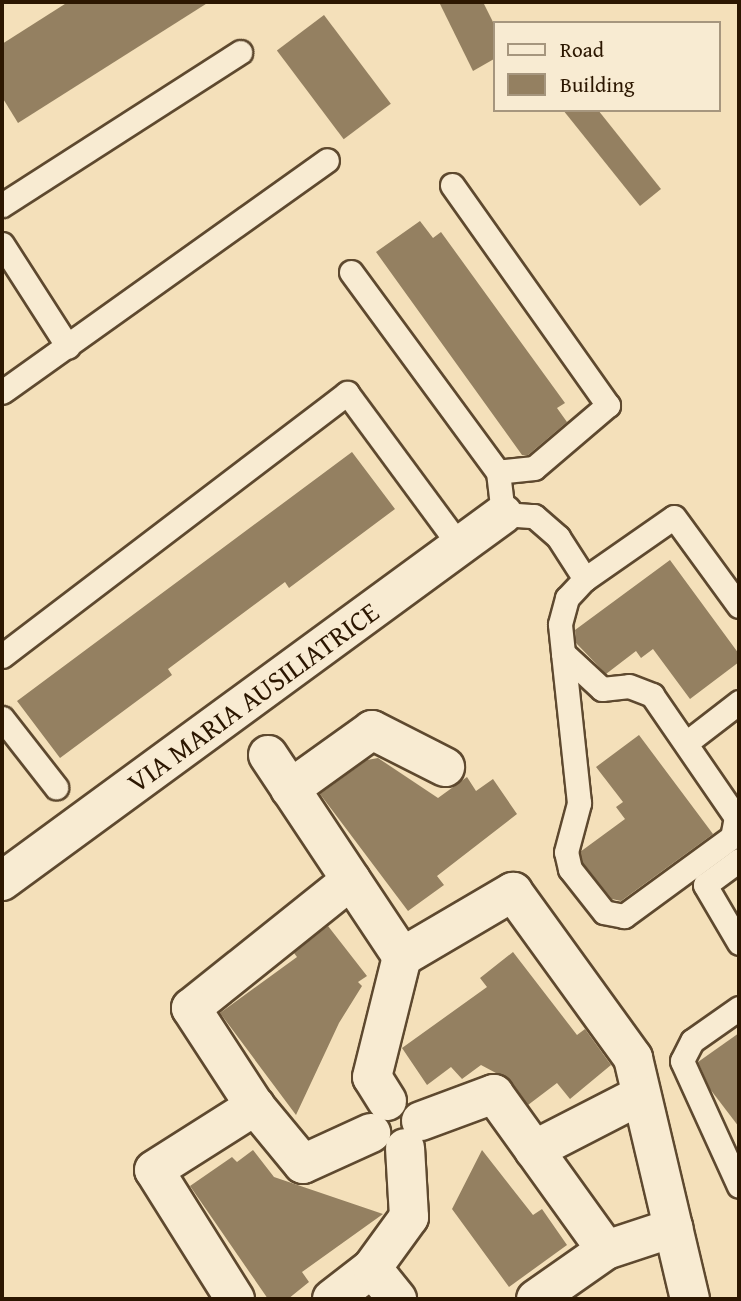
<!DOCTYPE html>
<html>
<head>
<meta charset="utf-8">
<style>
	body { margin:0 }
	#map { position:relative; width:741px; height:1301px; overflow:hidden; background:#f4e0ba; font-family:"Gentium Book Plus",serif }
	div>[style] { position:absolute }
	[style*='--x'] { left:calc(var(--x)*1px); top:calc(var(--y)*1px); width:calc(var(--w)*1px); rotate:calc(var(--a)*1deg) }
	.building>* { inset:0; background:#948061; transform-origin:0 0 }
	.roads { filter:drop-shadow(2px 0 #5e492f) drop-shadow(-2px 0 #5e492f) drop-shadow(0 2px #5e492f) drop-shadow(0 -2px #5e492f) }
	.service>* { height:23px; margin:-11.5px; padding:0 11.5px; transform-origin:11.5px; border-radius:11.5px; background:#f8ebd2 }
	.minor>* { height:38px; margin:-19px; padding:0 19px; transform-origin:19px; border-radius:19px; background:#f8ebd2 }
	span { translate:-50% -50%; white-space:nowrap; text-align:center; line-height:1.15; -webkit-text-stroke:6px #f8ebd2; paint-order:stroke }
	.street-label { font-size:28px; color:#2c1701 }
	.frame { position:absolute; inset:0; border:4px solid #2c1701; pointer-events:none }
	.legend { position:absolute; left:493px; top:21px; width:228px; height:91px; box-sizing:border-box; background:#f8ebd2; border:2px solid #a6967e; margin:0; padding:9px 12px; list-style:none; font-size:21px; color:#2c1701 }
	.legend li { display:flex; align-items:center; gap:14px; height:35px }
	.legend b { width:35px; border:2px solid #a6967e }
</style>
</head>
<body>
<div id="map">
	<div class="building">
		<div style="clip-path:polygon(68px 2px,209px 2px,18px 123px,2px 97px,2px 44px)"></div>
		<div style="clip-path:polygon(439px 2px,483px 2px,494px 24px,494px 59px,473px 71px)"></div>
		<div style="left:324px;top:15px;width:111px;height:59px;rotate:53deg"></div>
		<div style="clip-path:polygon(563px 110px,598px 110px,661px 189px,640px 206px)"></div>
		<div style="clip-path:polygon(420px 221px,433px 238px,441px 232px,565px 403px,557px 408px,567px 422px,528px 455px,522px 455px,376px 252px)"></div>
		<div style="clip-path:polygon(352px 452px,395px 509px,289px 588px,285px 582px,168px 669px,172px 675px,60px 758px,17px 701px)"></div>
		<div style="clip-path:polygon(670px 560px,739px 654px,739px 662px,690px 699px,653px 649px,641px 658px,636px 651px,606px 674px,576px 643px,575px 630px)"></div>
		<div style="clip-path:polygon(639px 735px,713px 834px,621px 901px,612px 899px,583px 863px,580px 852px,625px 819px,616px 807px,623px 802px,596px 767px)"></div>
		<div style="clip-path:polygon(378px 758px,438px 798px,467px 777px,476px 791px,493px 779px,517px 814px,437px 876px,444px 885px,408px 911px,320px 794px,367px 760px)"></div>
		<div style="clip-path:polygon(328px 926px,367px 976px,358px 982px,362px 986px,339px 1023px,296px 1115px,220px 1013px,297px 957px,294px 953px)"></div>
		<div style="clip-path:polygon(513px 952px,577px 1035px,585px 1029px,611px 1065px,570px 1099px,557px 1083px,528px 1105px,511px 1081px,481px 1065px,462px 1079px,451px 1067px,427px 1085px,402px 1048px,487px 987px,480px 978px)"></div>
		<div style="clip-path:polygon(739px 1033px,739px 1127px,710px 1089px,698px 1062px)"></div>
		<div style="clip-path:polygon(253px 1150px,274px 1177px,383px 1214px,302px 1272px,309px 1282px,288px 1299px,268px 1299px,190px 1186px,232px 1157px,237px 1162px)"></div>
		<div style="clip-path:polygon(482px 1150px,533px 1215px,542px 1209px,567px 1245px,509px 1287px,452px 1209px)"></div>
	</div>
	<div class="roads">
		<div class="service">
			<div style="--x:452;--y:185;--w:270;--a:54.7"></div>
			<div style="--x:608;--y:405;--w:97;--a:139.6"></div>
			<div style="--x:534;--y:468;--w:36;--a:174"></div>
			<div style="--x:2;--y:205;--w:283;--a:-32.7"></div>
			<div style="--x:2;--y:244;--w:122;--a:57.3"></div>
			<div style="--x:351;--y:272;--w:248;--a:53.7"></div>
			<div style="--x:498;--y:472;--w:42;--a:83.2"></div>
			<div style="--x:503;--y:514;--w:31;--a:4"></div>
			<div style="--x:534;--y:516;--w:32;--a:41"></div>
			<div style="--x:558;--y:537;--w:50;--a:57.3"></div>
			<div style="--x:2;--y:392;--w:399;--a:-35.5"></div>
			<div style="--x:563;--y:653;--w:53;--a:42.7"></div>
			<div style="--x:602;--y:689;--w:27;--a:-6"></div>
			<div style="--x:629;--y:686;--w:25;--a:21"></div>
			<div style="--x:652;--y:695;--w:148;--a:55.5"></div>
			<div style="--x:736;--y:817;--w:20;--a:101"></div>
			<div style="--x:732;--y:837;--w:134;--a:143.8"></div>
			<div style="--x:624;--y:916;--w:20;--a:-169"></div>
			<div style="--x:604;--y:912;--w:55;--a:-128.3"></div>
			<div style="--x:570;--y:869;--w:17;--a:-103"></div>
			<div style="--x:566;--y:852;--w:51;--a:-75.1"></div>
			<div style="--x:579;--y:803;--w:151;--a:-96.1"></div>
			<div style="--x:563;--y:653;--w:29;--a:-96"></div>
			<div style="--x:560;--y:624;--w:27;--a:-75"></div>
			<div style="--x:567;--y:598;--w:26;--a:-47"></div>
			<div style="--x:585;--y:579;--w:108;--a:-34.9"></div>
			<div style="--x:674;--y:517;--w:110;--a:53.9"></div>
			<div style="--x:2;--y:656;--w:434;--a:-37.3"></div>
			<div style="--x:347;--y:393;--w:190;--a:53.6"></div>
			<div style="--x:2;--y:718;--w:88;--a:52"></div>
			<div style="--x:686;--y:743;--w:67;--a:-37.7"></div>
			<div style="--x:739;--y:860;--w:42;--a:143.7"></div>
			<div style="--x:705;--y:885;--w:67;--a:59.6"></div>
			<div style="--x:739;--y:1008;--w:57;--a:144.9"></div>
			<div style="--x:692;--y:1041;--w:22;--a:117"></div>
			<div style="--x:682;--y:1061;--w:137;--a:65.5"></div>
		</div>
		<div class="minor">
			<div style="--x:268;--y:755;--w:242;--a:56.4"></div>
			<div style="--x:290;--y:789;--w:101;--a:-35.7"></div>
			<div style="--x:372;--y:730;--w:82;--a:26.9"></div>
			<div style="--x:351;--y:880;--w:205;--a:141.3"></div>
			<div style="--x:191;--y:1008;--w:117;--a:56.9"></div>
			<div style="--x:255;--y:1106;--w:75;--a:50.4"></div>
			<div style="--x:303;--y:1164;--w:75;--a:-24.5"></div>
			<div style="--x:2;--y:881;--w:621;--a:-36.22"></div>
			<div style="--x:387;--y:1101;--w:28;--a:-122"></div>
			<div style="--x:372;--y:1077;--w:124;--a:-76"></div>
			<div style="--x:402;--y:957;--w:129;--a:-30.4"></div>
			<div style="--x:513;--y:892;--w:205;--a:54.1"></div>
			<div style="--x:633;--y:1058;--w:248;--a:76.7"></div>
			<div style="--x:421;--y:1121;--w:78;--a:-20.3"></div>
			<div style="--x:494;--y:1094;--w:192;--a:54.3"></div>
			<div style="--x:534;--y:1150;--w:120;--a:-27.2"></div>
			<div style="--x:372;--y:1268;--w:40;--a:51"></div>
			<div style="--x:235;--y:1299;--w:152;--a:-122.1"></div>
			<div style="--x:154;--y:1170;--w:120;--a:-32.4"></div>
			<div style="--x:332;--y:1299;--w:51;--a:-37.8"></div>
			<div style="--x:372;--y:1268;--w:63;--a:-54"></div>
			<div style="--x:409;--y:1217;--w:69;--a:-93.3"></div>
			<div style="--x:536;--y:1299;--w:85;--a:-35"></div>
			<div style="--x:606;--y:1250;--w:71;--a:-18.2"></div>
		</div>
	</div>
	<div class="street-label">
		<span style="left:253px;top:697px;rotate:-36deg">VIA MARIA AUSILIATRICE</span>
	</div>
	<div class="frame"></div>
	<ul class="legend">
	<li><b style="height:9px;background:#f8ebd2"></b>Road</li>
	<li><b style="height:19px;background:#948061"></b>Building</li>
	</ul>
</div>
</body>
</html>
